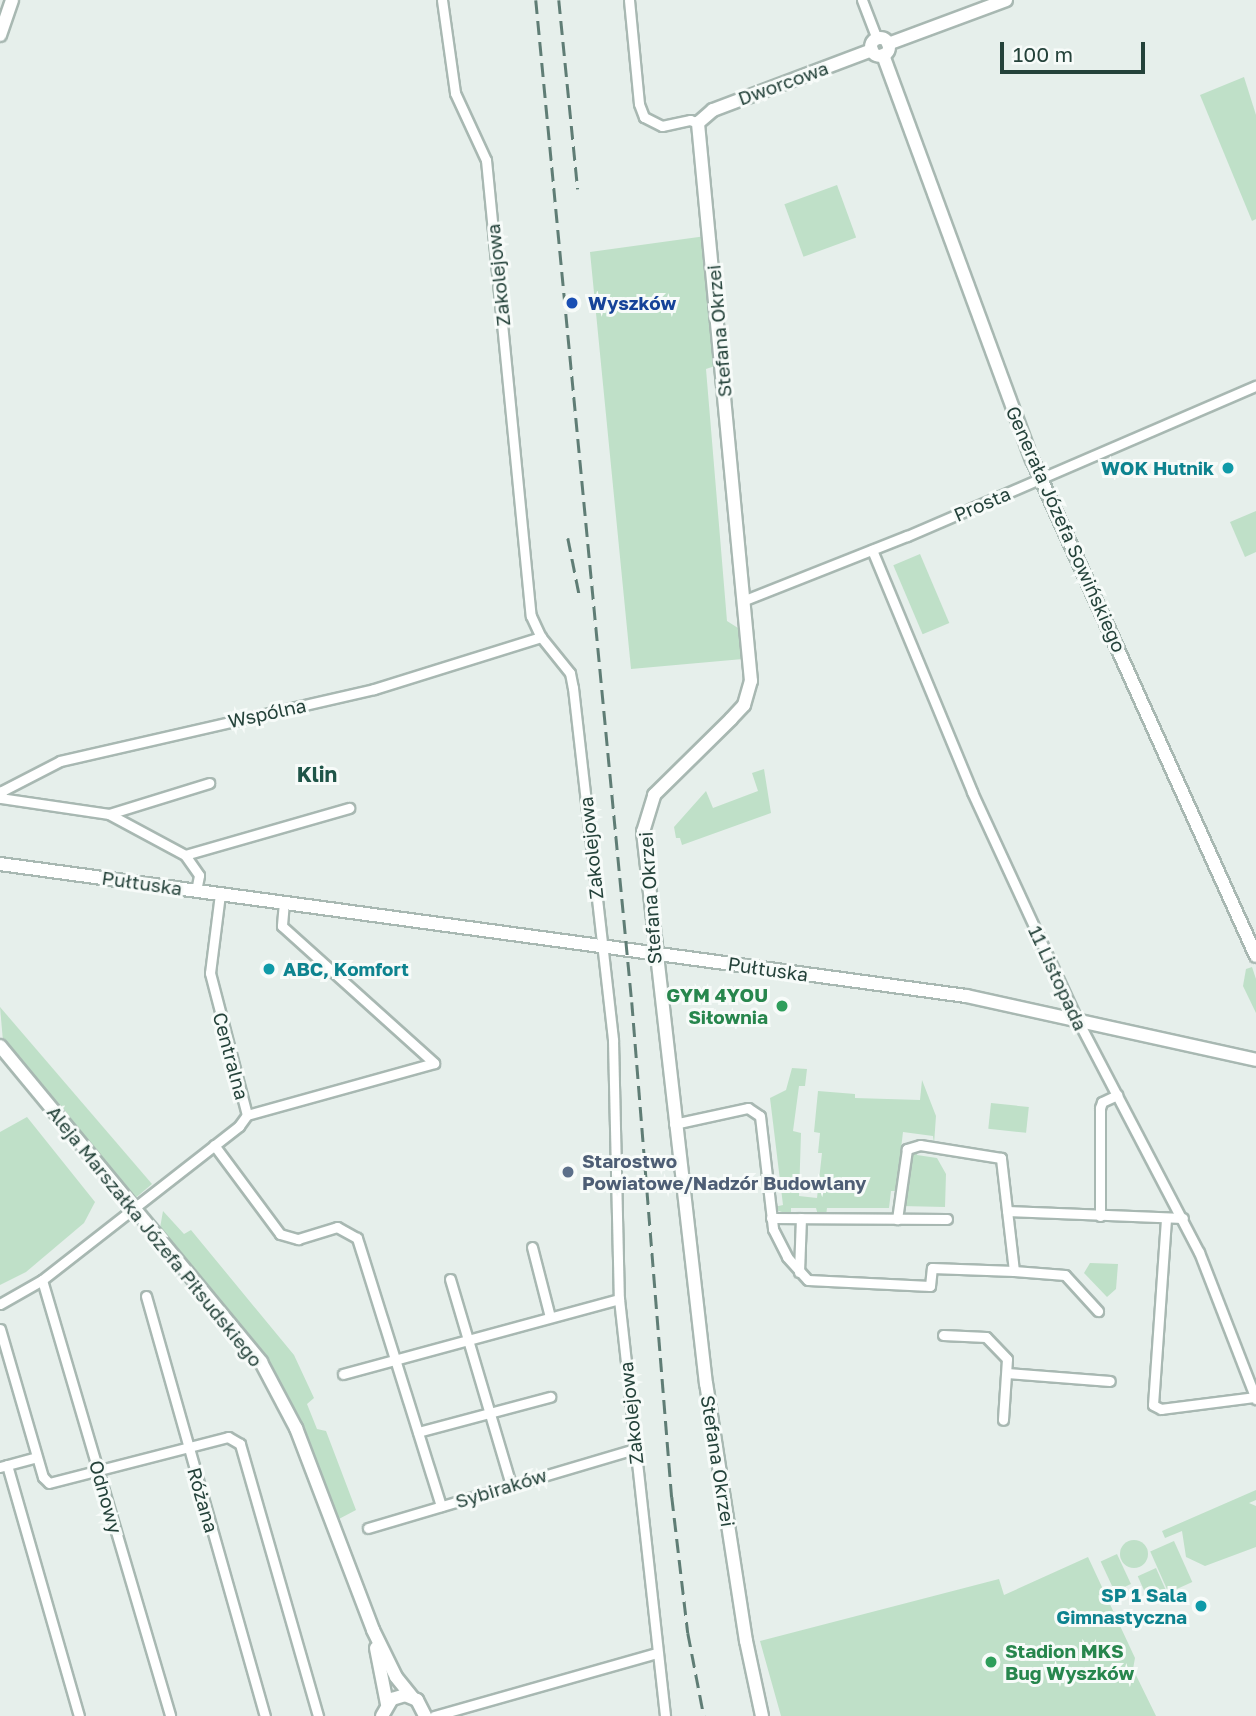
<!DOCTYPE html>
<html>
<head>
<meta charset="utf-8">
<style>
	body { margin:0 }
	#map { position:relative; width:1256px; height:1716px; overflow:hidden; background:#e6efeb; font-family:"Golos Text",sans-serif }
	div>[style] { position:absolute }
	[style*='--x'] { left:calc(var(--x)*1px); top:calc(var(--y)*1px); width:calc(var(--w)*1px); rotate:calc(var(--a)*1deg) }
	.green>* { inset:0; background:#bfe0c8; transform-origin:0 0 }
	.round { border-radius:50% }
	.roads { filter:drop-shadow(2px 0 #a8b8b2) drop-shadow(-2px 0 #a8b8b2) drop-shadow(0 2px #a8b8b2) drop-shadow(0 -2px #a8b8b2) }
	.street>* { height:9px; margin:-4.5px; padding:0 4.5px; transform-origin:4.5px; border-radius:4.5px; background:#fff }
	.secondary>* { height:12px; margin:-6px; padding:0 6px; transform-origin:6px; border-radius:6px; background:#fff }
	.secondary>.ring { margin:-6px; padding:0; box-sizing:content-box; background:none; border:12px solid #fff; border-radius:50% }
	.rail>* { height:2.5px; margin-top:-1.25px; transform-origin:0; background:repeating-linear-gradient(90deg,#5f7d75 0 14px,transparent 0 21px) }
	.dots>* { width:19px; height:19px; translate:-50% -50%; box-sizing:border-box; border:4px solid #f7fbf9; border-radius:50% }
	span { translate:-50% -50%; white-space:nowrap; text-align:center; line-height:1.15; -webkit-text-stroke:6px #f7fbf9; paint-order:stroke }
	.street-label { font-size:19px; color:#24423a }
	.transit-label { font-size:19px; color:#164399; font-weight:700 }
	.left { translate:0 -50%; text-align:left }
	.culture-label { font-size:19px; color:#0d838f; font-weight:700 }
	.right { translate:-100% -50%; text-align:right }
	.leisure-label { font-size:19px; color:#27864d; font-weight:700 }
	.service-label { font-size:19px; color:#4e5e75; font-weight:700 }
	.neighbourhood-label { font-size:21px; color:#1f5548; font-weight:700 }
	.scale { position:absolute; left:1000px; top:42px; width:145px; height:32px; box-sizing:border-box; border:4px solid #24423a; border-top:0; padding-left:9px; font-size:21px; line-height:24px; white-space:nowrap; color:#24423a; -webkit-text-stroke:5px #f7fbf9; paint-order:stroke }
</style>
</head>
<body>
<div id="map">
	<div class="green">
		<div style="clip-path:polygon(1244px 77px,1256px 115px,1256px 219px,1252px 221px,1200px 95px)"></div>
		<div style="left:837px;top:185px;width:56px;height:56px;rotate:70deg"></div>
		<div style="clip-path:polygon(706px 236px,718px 365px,706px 369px,727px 621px,738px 628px,743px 659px,631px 669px,590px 252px)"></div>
		<div style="clip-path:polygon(1256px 511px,1256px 552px,1245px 557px,1230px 522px)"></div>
		<div style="left:920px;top:554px;width:75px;height:29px;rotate:67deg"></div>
		<div style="clip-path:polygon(764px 769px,771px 813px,682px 845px,680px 838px,676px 838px,674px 827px,706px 791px,713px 808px,758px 791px,752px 773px)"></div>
		<div style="clip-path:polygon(1252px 967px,1256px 979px,1256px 1013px,1243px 986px,1246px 969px)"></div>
		<div style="clip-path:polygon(0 1007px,152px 1184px,132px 1201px,3px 1041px)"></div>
		<div style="clip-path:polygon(792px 1068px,807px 1069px,805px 1086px,799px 1086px,793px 1131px,801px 1133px,799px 1196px,817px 1198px,822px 1153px,818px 1153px,820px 1133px,814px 1132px,818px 1091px,855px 1094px,855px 1098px,920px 1100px,922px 1080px,936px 1116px,934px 1144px,933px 1136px,903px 1132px,896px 1191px,891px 1191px,889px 1208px,827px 1208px,826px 1216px,818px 1215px,816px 1208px,791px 1208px,791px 1215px,776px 1210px,774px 1207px,783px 1205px,770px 1098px,786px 1090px)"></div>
		<div style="left:991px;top:1103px;width:38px;height:26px;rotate:6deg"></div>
		<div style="clip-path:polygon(27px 1117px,95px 1202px,84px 1223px,26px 1272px,0 1285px,0 1132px)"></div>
		<div style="clip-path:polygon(918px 1149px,917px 1155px,937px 1158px,946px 1174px,945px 1207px,901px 1206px,907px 1154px)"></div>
		<div style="clip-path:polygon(163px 1211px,184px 1234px,191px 1230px,294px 1355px,314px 1398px,307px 1404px,317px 1429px,326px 1431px,356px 1510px,337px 1520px,284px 1389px,244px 1330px,160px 1228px)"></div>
		<div style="clip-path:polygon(1090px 1263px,1118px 1264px,1116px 1289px,1107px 1297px,1084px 1273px)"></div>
		<div style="clip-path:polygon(1256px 1490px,1256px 1500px,1249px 1503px,1256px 1506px,1256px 1547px,1205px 1566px,1186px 1557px,1182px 1531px,1165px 1538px,1162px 1531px)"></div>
		<div class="round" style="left:1120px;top:1540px;width:28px;height:28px"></div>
		<div style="left:1174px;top:1541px;width:45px;height:26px;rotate:66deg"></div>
		<div style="left:1117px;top:1554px;width:33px;height:18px;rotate:65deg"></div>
		<div style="clip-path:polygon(1088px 1557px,1135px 1658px,1133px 1669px,1156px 1716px,781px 1716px,760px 1641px,999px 1579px,1004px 1595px)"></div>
		<div style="left:1156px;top:1568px;width:27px;height:20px;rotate:66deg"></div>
	</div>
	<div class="roads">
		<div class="street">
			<div style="--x:442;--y:0;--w:94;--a:82"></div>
			<div style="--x:455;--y:93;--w:74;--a:65.2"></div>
			<div style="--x:486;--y:160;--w:458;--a:84.4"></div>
			<div style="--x:531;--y:616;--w:23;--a:65"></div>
			<div style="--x:541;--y:637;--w:46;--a:51.1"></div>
			<div style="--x:570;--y:673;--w:15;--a:79"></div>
			<div style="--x:573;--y:688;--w:354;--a:83.5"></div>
			<div style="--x:613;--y:1040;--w:259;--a:88.7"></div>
			<div style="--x:619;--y:1299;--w:420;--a:83.7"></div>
			<div style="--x:629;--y:0;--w:104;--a:84.5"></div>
			<div style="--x:639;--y:104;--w:14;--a:69"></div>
			<div style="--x:644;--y:117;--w:20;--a:27"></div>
			<div style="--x:662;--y:126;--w:29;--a:-12"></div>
			<div style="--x:690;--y:120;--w:9;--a:21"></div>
			<div style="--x:862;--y:0;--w:42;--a:69"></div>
			<div style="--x:872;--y:550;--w:262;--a:67.5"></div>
			<div style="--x:972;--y:792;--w:250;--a:65.2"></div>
			<div style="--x:1077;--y:1019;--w:263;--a:62.4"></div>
			<div style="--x:1199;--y:1252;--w:158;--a:68.8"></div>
			<div style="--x:745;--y:600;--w:174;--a:-21.6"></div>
			<div style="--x:907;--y:536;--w:380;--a:-23.3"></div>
			<div style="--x:109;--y:814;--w:105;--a:-17.2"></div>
			<div style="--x:185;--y:855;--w:171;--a:-16"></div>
			<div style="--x:196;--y:891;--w:16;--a:-79"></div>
			<div style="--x:199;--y:875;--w:24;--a:-125"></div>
			<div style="--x:185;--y:855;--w:86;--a:-151.7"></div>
			<div style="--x:109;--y:814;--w:109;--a:-171.6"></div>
			<div style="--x:1;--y:798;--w:7;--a:-82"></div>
			<div style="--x:2;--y:791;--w:65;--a:-27.3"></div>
			<div style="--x:60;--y:761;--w:322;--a:-12.9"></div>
			<div style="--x:374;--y:689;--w:175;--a:-17.3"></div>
			<div style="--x:284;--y:902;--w:24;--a:95"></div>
			<div style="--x:282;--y:926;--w:205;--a:42"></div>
			<div style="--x:247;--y:1115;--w:194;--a:-15.5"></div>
			<div style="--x:674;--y:1124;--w:76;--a:-12.2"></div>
			<div style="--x:748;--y:1108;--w:14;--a:34"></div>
			<div style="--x:760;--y:1116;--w:114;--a:83.4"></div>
			<div style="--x:773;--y:1229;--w:31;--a:63"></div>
			<div style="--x:787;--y:1257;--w:31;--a:48"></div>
			<div style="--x:808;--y:1280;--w:122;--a:2.8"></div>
			<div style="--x:930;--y:1286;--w:18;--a:-84"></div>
			<div style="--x:932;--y:1268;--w:82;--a:2.1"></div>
			<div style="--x:1014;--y:1271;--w:114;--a:-96.6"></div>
			<div style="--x:1001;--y:1158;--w:82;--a:-170.9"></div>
			<div style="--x:920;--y:1145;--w:14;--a:163"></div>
			<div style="--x:907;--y:1149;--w:71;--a:98.1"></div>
			<div style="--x:214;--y:1145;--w:111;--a:53.4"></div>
			<div style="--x:280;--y:1234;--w:19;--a:16"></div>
			<div style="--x:298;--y:1239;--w:41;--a:-17.1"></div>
			<div style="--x:337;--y:1227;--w:23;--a:29"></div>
			<div style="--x:357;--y:1238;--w:281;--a:72.6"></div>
			<div style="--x:1007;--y:1211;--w:176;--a:2.3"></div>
			<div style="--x:1100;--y:1216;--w:108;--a:-90"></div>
			<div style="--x:1100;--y:1108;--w:6;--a:-72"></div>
			<div style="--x:1102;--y:1102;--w:17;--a:-25"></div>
			<div style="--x:771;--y:1218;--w:176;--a:0.3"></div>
			<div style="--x:1166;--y:1219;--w:186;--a:94"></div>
			<div style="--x:1153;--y:1405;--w:9;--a:27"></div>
			<div style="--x:1161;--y:1409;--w:95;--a:-7.3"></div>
			<div style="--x:532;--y:1247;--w:72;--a:75.6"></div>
			<div style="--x:1014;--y:1271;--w:51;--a:4.5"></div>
			<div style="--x:1065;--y:1275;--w:49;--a:47.5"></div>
			<div style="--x:799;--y:1272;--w:54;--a:-87.9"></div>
			<div style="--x:450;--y:1279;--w:215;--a:73.5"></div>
			<div style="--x:42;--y:1280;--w:454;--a:73.6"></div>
			<div style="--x:146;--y:1296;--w:437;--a:74.2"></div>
			<div style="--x:0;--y:1304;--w:48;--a:-29.7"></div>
			<div style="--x:42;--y:1280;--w:250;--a:-38"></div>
			<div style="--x:239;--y:1126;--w:14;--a:-54"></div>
			<div style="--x:247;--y:1115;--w:147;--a:-104.6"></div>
			<div style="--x:210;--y:973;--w:80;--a:-82.8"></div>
			<div style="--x:0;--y:1329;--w:154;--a:73.8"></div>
			<div style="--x:43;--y:1477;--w:8;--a:45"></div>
			<div style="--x:49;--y:1483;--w:185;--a:-14.4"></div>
			<div style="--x:228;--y:1437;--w:14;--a:30"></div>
			<div style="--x:240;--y:1444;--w:283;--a:74"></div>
			<div style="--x:943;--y:1335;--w:43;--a:2.7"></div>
			<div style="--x:986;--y:1337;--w:30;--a:46"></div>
			<div style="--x:1007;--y:1359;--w:61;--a:93.8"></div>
			<div style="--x:1007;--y:1373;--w:103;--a:4.4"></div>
			<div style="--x:343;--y:1374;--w:286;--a:-15.2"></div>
			<div style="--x:418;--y:1432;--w:137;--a:-14.9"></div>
			<div style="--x:7;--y:1465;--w:261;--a:74"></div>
			<div style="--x:0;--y:1467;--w:38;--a:-15"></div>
			<div style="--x:368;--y:1528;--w:278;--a:-16.5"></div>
			<div style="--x:434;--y:1716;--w:231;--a:-15.8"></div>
		</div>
		<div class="secondary">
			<div style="--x:0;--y:35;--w:37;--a:-71"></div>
			<div class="ring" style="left:871px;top:38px;width:6px;height:6px"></div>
			<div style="--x:888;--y:44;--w:126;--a:-20.4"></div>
			<div style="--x:883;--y:55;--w:431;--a:69.8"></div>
			<div style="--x:1032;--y:459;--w:545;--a:65.74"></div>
			<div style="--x:0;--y:864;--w:975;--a:7.78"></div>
			<div style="--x:966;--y:996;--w:297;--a:12.4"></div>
			<div style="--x:0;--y:1046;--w:410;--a:50.4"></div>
			<div style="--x:261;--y:1362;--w:75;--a:62.1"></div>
			<div style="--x:296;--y:1428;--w:216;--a:69.1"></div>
			<div style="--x:373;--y:1630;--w:52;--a:63.9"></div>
			<div style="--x:396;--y:1677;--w:26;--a:51"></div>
			<div style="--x:376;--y:1648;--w:57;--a:78.9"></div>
			<div style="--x:382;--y:1716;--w:20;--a:-60"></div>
			<div style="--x:392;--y:1699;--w:14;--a:-17"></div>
			<div style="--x:405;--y:1695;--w:13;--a:23"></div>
			<div style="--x:417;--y:1700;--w:18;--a:63"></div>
			<div style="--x:762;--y:1716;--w:77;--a:-102"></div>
			<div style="--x:746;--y:1641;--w:260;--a:-98.8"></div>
			<div style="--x:706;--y:1384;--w:556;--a:-96.51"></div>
			<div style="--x:643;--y:832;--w:39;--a:-73"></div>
			<div style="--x:654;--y:795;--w:108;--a:-44.6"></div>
			<div style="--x:731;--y:719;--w:19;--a:-47"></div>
			<div style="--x:744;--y:705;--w:25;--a:-74"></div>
			<div style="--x:751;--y:681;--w:561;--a:-95.43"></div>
			<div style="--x:698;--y:123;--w:20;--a:-41"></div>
			<div style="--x:713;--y:110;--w:170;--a:-20.7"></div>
		</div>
	</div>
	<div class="rail">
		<div style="--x:536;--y:0;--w:1007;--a:84.53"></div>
		<div style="--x:632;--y:1002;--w:497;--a:85.4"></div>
		<div style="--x:672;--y:1497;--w:137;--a:83.3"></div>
		<div style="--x:688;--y:1633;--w:85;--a:79.1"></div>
		<div style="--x:559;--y:0;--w:190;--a:84.3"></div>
		<div style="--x:568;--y:538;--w:61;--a:78.7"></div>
	</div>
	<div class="dots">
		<div style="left:572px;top:303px;background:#1a4fb4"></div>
		<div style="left:1228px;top:468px;background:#0f9aa8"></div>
		<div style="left:269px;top:969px;background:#0f9aa8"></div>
		<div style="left:782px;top:1006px;background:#2e9e5b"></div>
		<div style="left:568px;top:1172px;background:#5c6f8a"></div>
		<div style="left:1201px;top:1606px;background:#0f9aa8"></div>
		<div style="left:991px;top:1662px;background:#2e9e5b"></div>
	</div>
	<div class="street-label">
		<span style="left:783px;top:83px;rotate:-20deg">Dworcowa</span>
		<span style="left:498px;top:275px;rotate:-96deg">Zakolejowa</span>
		<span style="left:719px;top:331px;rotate:-95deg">Stefana Okrzei</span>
		<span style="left:982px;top:504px;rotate:-23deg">Prosta</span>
		<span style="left:1066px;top:529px;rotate:66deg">Generała Józefa Sowińskiego</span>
		<span style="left:267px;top:713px;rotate:-12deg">Wspólna</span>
		<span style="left:591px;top:848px;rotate:-96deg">Zakolejowa</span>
		<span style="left:142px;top:883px;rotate:8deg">Pułtuska</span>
		<span style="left:650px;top:898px;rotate:-94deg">Stefana Okrzei</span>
		<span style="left:768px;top:969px;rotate:8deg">Pułtuska</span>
		<span style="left:1058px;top:978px;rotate:65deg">11 Listopada</span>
		<span style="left:231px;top:1056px;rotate:75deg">Centralna</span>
		<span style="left:155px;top:1236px;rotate:51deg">Aleja Marszałka Józefa Piłsudskiego</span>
		<span style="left:631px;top:1413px;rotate:-96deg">Zakolejowa</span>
		<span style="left:718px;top:1461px;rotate:81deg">Stefana Okrzei</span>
		<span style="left:501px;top:1488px;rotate:-17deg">Sybiraków</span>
		<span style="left:106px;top:1497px;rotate:74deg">Odnowy</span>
		<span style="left:203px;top:1500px;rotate:74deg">Różana</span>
	</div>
	<div class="transit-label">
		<span class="left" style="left:588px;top:303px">Wyszków</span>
	</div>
	<div class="culture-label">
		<span class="right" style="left:1214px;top:468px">WOK Hutnik</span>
		<span class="left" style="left:283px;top:969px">ABC, Komfort</span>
		<span class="right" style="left:1187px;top:1606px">SP 1 Sala<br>Gimnastyczna</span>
	</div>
	<div class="leisure-label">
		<span class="right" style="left:768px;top:1006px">GYM 4YOU<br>Siłownia</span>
		<span class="left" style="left:1005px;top:1662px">Stadion MKS<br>Bug Wyszków</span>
	</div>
	<div class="service-label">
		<span class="left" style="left:582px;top:1172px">Starostwo<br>Powiatowe/Nadzór Budowlany</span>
	</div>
	<div class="neighbourhood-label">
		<span style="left:317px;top:774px">Klin</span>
	</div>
	<div class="scale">100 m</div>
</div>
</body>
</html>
